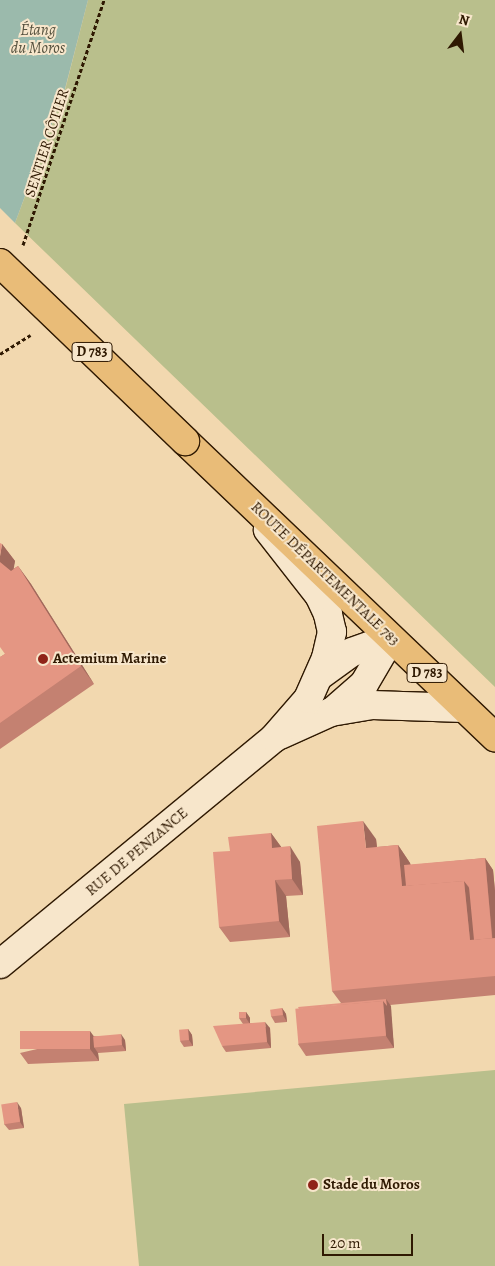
<!DOCTYPE html>
<html>
<head>
<meta charset="utf-8">
<style>
	body { margin:0 }
	#map { position:relative; width:495px; height:1266px; overflow:hidden; background:#f2d8af; font-family:Alegreya,serif }
	div>[style] { position:absolute }
	[style*='--x'] { left:calc(var(--x)*1px); top:calc(var(--y)*1px); width:calc(var(--w)*1px); rotate:calc(var(--a)*1deg) }
	.green>* { inset:0; background:#b9bf8c }
	.water>* { inset:0; background:#9bbaac }
	.path>* { height:3px; margin-top:-1.5px; transform-origin:0; background:repeating-linear-gradient(90deg,#2f1902 0 4px,transparent 0 6.5px) }
	.roads { filter:drop-shadow(1px 0 #2f1902) drop-shadow(-1px 0 #2f1902) drop-shadow(0 1px #2f1902) drop-shadow(0 -1px #2f1902) }
	.secondary>* { height:28px; margin:-14px; padding:0 14px; transform-origin:14px; border-radius:14px; background:#f7e6cb }
	.primary>* { height:28px; margin:-14px; padding:0 14px; transform-origin:14px; border-radius:14px; background:#e9bc78 }
	.bridges { filter:drop-shadow(1px 0 #2f1902) drop-shadow(-1px 0 #2f1902) drop-shadow(0 1px #2f1902) drop-shadow(0 -1px #2f1902) }
	.primary-bridge>* { height:28px; margin:-14px; padding:0 14px; transform-origin:14px; border-radius:14px; background:#e9bc78 }
	.wall>* { inset:0; background:#c48171 }
	.shaded-wall>* { inset:0; background:#a0695c }
	.building>* { inset:0; background:#e49683; transform-origin:0 0 }
	.dots>* { width:14px; height:14px; translate:-50% -50%; box-sizing:border-box; border:2px solid #f7e6cb; border-radius:50% }
	span { translate:-50% -50%; white-space:nowrap; text-align:center; line-height:1.15; -webkit-text-stroke:4px #f7e6cb; paint-order:stroke }
	.shield-label span { padding:1px 4px; background:#f7e6cb; border:1px solid; border-radius:4px; -webkit-text-stroke-width:0 }
	.shield-label { font-size:14px; color:#2f1902; font-weight:700 }
	.street-label { font-size:15px; color:#2f1902 }
	.poi-label { font-size:15px; color:#2f1902; font-weight:700 }
	.left { translate:0 -50%; text-align:left }
	.water-label { font-size:16px; color:#55513e; font-style:italic }
	.north { position:absolute; left:435px; top:10px; width:50px; height:50px; -webkit-text-stroke:4px #f7e6cb; paint-order:stroke; rotate:15deg; font-size:14px; font-weight:700; line-height:20px; text-align:center; color:#2f1902 }
	.north::after { content:''; display:block; margin:auto; width:18px; height:22px; background:#2f1902; clip-path:polygon(50% 0,100% 100%,50% 72%,0 100%) }
	.scale { position:absolute; left:322px; top:1234px; width:91px; height:22px; box-sizing:border-box; border:2px solid #2f1902; border-top:0; padding-left:6px; font-size:15px; line-height:18px; white-space:nowrap; color:#2f1902; -webkit-text-stroke:4px #f7e6cb; paint-order:stroke }
</style>
</head>
<body>
<div id="map">
	<div class="green">
		<div style="clip-path:polygon(88px 0,495px 0,495px 687px,15px 223px,65px 90px)"></div>
		<div style="clip-path:polygon(495px 1070px,495px 1266px,139px 1266px,124px 1104px)"></div>
	</div>
	<div class="water">
		<div style="clip-path:polygon(0 0,88px 0,65px 89px,15px 223px,0 208px)"></div>
	</div>
	<div class="path">
		<div style="--x:23;--y:245;--w:258;--a:-71.7"></div>
		<div style="--x:0;--y:354;--w:36;--a:-32"></div>
	</div>
	<div class="roads">
		<div class="secondary">
			<div style="--x:319;--y:676;--w:41;--a:-36"></div>
			<div style="--x:352;--y:652;--w:41;--a:-19.7"></div>
			<div style="--x:333;--y:711;--w:41;--a:-41.1"></div>
			<div style="--x:364;--y:684;--w:53;--a:-59.6"></div>
			<div style="--x:280;--y:735;--w:56;--a:-24.3"></div>
			<div style="--x:331;--y:712;--w:42;--a:-9.7"></div>
			<div style="--x:372;--y:705;--w:92;--a:1.9"></div>
			<div style="--x:0;--y:964;--w:355;--a:-39.5"></div>
			<div style="--x:274;--y:738;--w:52;--a:-48.9"></div>
			<div style="--x:308;--y:699;--w:45;--a:-66.3"></div>
			<div style="--x:326;--y:658;--w:27;--a:-77"></div>
			<div style="--x:332;--y:632;--w:18;--a:-103"></div>
			<div style="--x:328;--y:614;--w:21;--a:-115"></div>
			<div style="--x:319;--y:595;--w:83;--a:-128.1"></div>
		</div>
		<div class="primary">
			<div style="--x:185;--y:441;--w:429;--a:43.7"></div>
		</div>
	</div>
	<div class="bridges">
		<div class="primary-bridge">
			<div style="--x:0;--y:263;--w:257;--a:43.9"></div>
		</div>
	</div>
	<div class="wall">
		<div style="clip-path:polygon(2px 544px,15px 561px,13px 569px,18px 566px,31px 584px,94px 684px,0 749px,0 657px,5px 654px)"></div>
		<div style="clip-path:polygon(271px 833px,281px 847px,300px 862px,303px 895px,286px 896px,290px 937px,230px 942px,219px 927px,230px 851px)"></div>
		<div style="clip-path:polygon(376px 839px,377px 847px,398px 845px,410px 863px,411px 865px,485px 858px,493px 870px,495px 891px,495px 995px,390px 1005px,394px 1048px,306px 1056px,298px 1044px,341px 1003px,332px 991px)"></div>
		<div style="clip-path:polygon(282px 1008px,286px 1014px,287px 1022px,275px 1023px,271px 1016px)"></div>
		<div style="clip-path:polygon(246px 1012px,250px 1018px,250px 1023px,270px 1028px,271px 1048px,226px 1052px,222px 1046px,243px 1024px,239px 1018px)"></div>
		<div style="clip-path:polygon(188px 1029px,192px 1035px,193px 1046px,184px 1047px,180px 1041px)"></div>
		<div style="clip-path:polygon(93px 1036px,125px 1040px,126px 1051px,98px 1053px,99px 1061px,28px 1064px,20px 1053px)"></div>
		<div style="clip-path:polygon(21px 1108px,24px 1128px,9px 1130px,4px 1124px)"></div>
	</div>
	<div class="shaded-wall">
		<div style="clip-path:polygon(2px 544px,15px 561px,12px 579px,0 563px,0 556px)"></div>
		<div style="clip-path:polygon(18px 566px,31px 584px,94px 684px,81px 666px)"></div>
		<div style="clip-path:polygon(363px 821px,376px 839px,379px 866px,366px 848px)"></div>
		<div style="clip-path:polygon(271px 833px,282px 848px,272px 848px)"></div>
		<div style="clip-path:polygon(398px 845px,410px 863px,413px 892px,402px 886px)"></div>
		<div style="clip-path:polygon(290px 846px,300px 862px,303px 895px,292px 879px)"></div>
		<div style="clip-path:polygon(485px 858px,493px 870px,495px 891px,495px 948px,493px 945px)"></div>
		<div style="clip-path:polygon(275px 880px,286px 896px,290px 937px,279px 921px)"></div>
		<div style="clip-path:polygon(464px 881px,477px 899px,481px 946px,470px 940px)"></div>
		<div style="clip-path:polygon(386px 999px,391px 1006px,394px 1048px,386px 1036px,383px 1001px)"></div>
		<div style="clip-path:polygon(282px 1008px,286px 1014px,287px 1022px,283px 1015px)"></div>
		<div style="clip-path:polygon(246px 1012px,250px 1018px,250px 1024px,246px 1018px)"></div>
		<div style="clip-path:polygon(265px 1022px,270px 1028px,271px 1048px,267px 1042px)"></div>
		<div style="clip-path:polygon(188px 1029px,192px 1035px,193px 1046px,189px 1040px)"></div>
		<div style="clip-path:polygon(90px 1031px,98px 1042px,94px 1047px,98px 1053px,99px 1061px,90px 1049px)"></div>
		<div style="clip-path:polygon(121px 1034px,125px 1040px,126px 1051px,122px 1045px)"></div>
		<div style="clip-path:polygon(17px 1102px,21px 1108px,24px 1128px,20px 1122px)"></div>
	</div>
	<div class="building">
		<div style="clip-path:polygon(0 543px,2px 544px,0 556px)"></div>
		<div style="clip-path:polygon(0 562px,11px 571px,18px 566px,81px 666px,0 723px,0 657px,5px 654px,0 647px)"></div>
		<div style="clip-path:polygon(363px 821px,366px 848px,398px 845px,402px 886px,464px 881px,470px 940px,495px 938px,495px 976px,332px 991px,317px 826px)"></div>
		<div style="clip-path:polygon(271px 833px,272px 848px,290px 846px,292px 879px,275px 880px,279px 921px,219px 927px,213px 852px,230px 851px,228px 837px)"></div>
		<div style="clip-path:polygon(485px 858px,492px 938px,474px 940px,469px 887px,464px 881px,406px 886px,404px 865px)"></div>
		<div style="clip-path:polygon(386px 999px,387px 1006px,383px 1001px,299px 1009px,298px 1007px)"></div>
		<div style="left:383px;top:1001px;width:35px;height:88px;rotate:85deg"></div>
		<div style="left:282px;top:1008px;width:7px;height:12px;rotate:82deg"></div>
		<div style="left:239px;top:1012px;width:7px;height:6px"></div>
		<div style="clip-path:polygon(265px 1022px,267px 1042px,222px 1046px,213px 1026px)"></div>
		<div style="left:188px;top:1029px;width:11px;height:9px;rotate:85deg"></div>
		<div style="left:90px;top:1031px;width:18px;height:70px;rotate:90deg"></div>
		<div style="left:121px;top:1034px;width:11px;height:28px;rotate:85deg"></div>
		<div style="left:17px;top:1102px;width:20px;height:16px;rotate:81deg"></div>
	</div>
	<div class="dots">
		<div style="left:43px;top:659px;background:#8f2418"></div>
		<div style="left:313px;top:1185px;background:#8f2418"></div>
	</div>
	<div class="shield-label">
		<span style="left:92px;top:352px">D 783</span>
		<span style="left:427px;top:673px">D 783</span>
	</div>
	<div class="street-label">
		<span style="left:47px;top:143px;rotate:-72deg">SENTIER CÔTIER</span>
		<span style="left:325px;top:574px;rotate:44deg">ROUTE DÉPARTEMENTALE 783</span>
		<span style="left:137px;top:852px;rotate:-40deg">RUE DE PENZANCE</span>
	</div>
	<div class="poi-label">
		<span class="left" style="left:53px;top:659px">Actemium Marine</span>
		<span class="left" style="left:323px;top:1185px">Stade du Moros</span>
	</div>
	<div class="water-label">
		<span style="left:38px;top:39px">Étang<br>du Moros</span>
	</div>
	<div class="north">N</div>
	<div class="scale">20 m</div>
</div>
</body>
</html>
